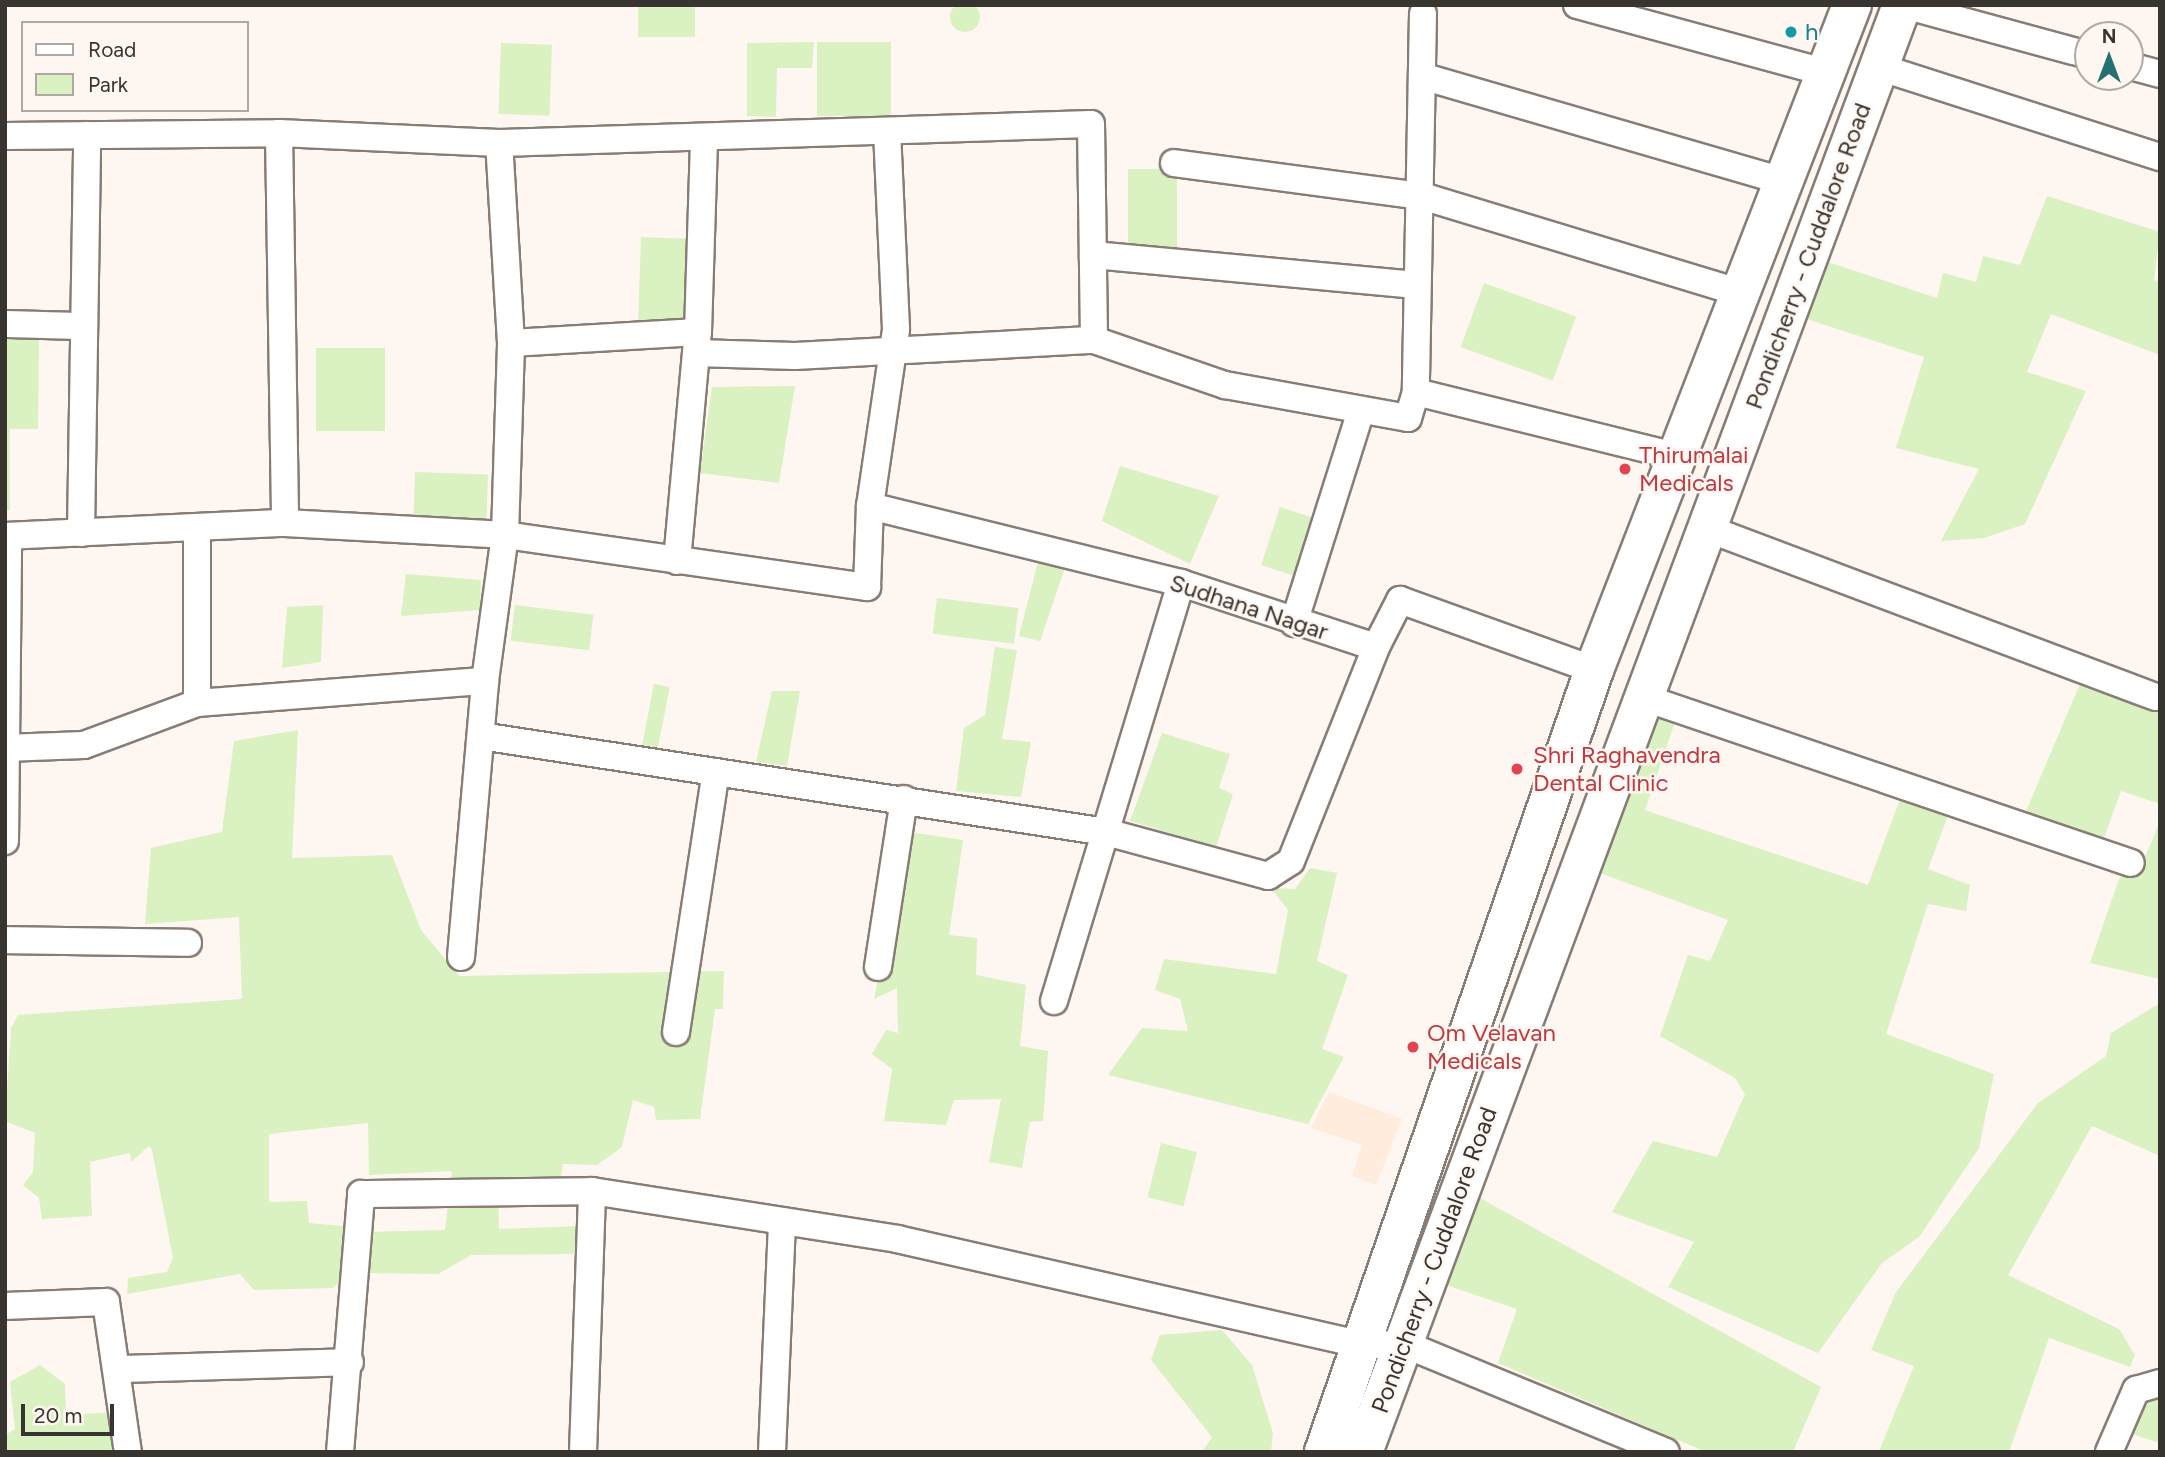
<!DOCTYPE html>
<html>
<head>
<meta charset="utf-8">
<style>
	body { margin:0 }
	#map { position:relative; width:2165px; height:1457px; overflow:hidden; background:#fef6f1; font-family:Figtree,sans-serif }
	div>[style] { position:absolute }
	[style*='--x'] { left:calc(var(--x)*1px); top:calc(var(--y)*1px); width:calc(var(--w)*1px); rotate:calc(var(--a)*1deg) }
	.built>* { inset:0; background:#ffecdd }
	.green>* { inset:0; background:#daf1c2; transform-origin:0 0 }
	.round { border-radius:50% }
	.roads { filter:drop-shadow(2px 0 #887d75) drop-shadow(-2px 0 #887d75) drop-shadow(0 2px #887d75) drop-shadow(0 -2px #887d75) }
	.street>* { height:26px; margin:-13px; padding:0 13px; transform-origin:13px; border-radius:13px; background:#fff }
	.highway>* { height:38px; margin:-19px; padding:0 19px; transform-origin:19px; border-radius:19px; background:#fff }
	.dots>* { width:19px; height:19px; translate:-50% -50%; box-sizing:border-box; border:4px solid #fef6f1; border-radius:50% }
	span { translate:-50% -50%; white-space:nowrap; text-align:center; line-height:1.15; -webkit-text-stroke:5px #fef6f1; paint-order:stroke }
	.culture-label { font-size:24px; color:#0d838f }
	.left { translate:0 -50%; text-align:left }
	.street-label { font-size:24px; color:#383430 }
	.health-label { font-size:24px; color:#be3a42 }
	.frame { position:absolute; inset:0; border:7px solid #383430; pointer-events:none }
	.legend { position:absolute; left:21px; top:21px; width:228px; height:91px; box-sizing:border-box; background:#fef6f1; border:2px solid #afa8a4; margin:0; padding:9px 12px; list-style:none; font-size:21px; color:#383430 }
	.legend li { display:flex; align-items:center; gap:14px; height:35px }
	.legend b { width:35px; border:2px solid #afa8a4 }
	.north { position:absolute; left:2074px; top:21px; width:70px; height:70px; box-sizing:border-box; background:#fef6f1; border:2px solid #afa8a4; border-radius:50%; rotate:0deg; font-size:19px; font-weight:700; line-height:28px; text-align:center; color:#383430 }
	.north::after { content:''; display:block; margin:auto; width:24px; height:32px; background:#257070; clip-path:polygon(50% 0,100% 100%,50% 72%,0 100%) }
	.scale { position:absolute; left:21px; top:1404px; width:93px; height:32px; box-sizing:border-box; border:4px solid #383430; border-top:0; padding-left:9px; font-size:21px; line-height:24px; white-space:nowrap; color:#383430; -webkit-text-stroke:5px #fef6f1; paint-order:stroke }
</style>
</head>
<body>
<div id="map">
	<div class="built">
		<div style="clip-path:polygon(1329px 1092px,1402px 1119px,1376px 1185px,1352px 1176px,1362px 1145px,1311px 1128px)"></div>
	</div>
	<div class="green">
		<div class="round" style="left:950px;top:2px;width:30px;height:30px"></div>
		<div style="left:638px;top:5px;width:57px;height:32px"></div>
		<div style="clip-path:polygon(814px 42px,812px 68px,777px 68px,776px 117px,747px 116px,747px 43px)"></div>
		<div style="left:817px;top:42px;width:74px;height:74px"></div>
		<div style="left:501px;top:43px;width:51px;height:71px;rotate:2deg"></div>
		<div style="left:1128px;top:169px;width:49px;height:82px"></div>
		<div style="clip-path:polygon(2047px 196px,2160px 232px,2154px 280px,2160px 282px,2160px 355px,2051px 314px,2027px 372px,2086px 391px,2025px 524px,1984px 538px,1941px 541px,1979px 469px,1896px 448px,1924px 357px,1791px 314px,1813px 257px,1937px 298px,1943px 273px,1976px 282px,1983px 256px,2020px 265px)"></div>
		<div style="left:641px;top:237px;width:55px;height:84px;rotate:2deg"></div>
		<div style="left:1484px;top:283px;width:98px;height:68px;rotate:20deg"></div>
		<div style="clip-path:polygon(5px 335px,39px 336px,38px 429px,10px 429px,10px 510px,5px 510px)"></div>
		<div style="left:316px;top:348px;width:69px;height:83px"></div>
		<div style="clip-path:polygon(795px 386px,779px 483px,700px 473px,712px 387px)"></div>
		<div style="clip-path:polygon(1120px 466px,1219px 496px,1190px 564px,1102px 521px)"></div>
		<div style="left:415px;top:472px;width:73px;height:46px;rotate:2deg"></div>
		<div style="left:1280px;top:507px;width:42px;height:61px;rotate:18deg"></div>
		<div style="clip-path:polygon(1039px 558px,1067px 562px,1040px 641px,1019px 636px)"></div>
		<div style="clip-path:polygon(406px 574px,481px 580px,480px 610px,401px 616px)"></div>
		<div style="left:937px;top:598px;width:82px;height:36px;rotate:7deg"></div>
		<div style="clip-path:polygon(323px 605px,321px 662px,282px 668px,287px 607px)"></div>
		<div style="left:515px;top:605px;width:79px;height:36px;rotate:7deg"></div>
		<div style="clip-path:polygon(995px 647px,1017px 650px,1002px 739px,1031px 742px,1021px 797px,956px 791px,964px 728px,985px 715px)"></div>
		<div style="clip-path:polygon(2085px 672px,2160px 699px,2160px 804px,2121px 791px,2101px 846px,2024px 816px)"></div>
		<div style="left:654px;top:684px;width:16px;height:62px;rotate:11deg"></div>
		<div style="clip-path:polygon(772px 691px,800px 691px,787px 766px,756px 762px)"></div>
		<div style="clip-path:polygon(1638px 707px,1675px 722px,1645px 810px,1868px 885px,1902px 794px,1949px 813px,1928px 869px,1970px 885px,1966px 911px,1928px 904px,1886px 1034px,1994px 1074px,1979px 1148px,1919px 1237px,1882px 1263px,1818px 1353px,1668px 1287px,1694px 1242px,1612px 1212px,1653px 1141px,1717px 1157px,1745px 1094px,1735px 1078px,1660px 1036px,1688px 955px,1710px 961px,1728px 920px,1586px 868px)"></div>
		<div style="clip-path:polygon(298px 730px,292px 858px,392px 855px,421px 930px,459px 976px,724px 971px,723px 1009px,715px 1009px,700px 1119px,656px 1120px,654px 1107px,633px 1100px,622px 1147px,597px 1165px,563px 1164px,560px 1181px,450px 1191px,452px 1171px,369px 1175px,368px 1123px,269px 1134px,269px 1202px,307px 1201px,309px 1223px,353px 1227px,353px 1267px,333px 1288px,254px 1290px,240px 1274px,127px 1294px,128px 1278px,167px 1272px,173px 1258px,152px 1150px,149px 1146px,131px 1162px,130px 1153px,90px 1162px,92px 1216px,42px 1219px,39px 1198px,23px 1185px,33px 1172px,35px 1133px,5px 1121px,11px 1028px,18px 1015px,242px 999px,239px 917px,145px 924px,151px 848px,222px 832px,234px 741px)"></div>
		<div style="clip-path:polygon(1162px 733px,1230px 754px,1219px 788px,1233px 794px,1216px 847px,1130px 821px)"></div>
		<div style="clip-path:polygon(2160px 821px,2160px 979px,2090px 963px,2119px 879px,2146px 855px)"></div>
		<div style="clip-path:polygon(909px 832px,963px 840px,949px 935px,977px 938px,976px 975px,1026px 985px,1020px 1046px,1048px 1051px,1043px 1121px,1030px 1122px,1022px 1168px,989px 1162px,1001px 1099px,954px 1100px,946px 1125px,884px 1121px,892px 1069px,872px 1054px,886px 1030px,898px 1033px,897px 988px,874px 999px)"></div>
		<div style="clip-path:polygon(1310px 868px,1337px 873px,1317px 961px,1348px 975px,1322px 1049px,1344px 1057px,1308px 1124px,1108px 1075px,1142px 1028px,1188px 1031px,1180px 999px,1155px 990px,1164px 959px,1276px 974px,1288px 910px,1271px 888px,1295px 889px)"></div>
		<div style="clip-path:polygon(2160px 1003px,2160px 1156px,2092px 1126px,2008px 1275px,2119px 1329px,2135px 1355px,2130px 1367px,2049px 1338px,2009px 1452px,1879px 1451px,1914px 1366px,1871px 1350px,1896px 1292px,2038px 1103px,2106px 1056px,2111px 1033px)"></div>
		<div style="left:1161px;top:1143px;width:37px;height:56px;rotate:14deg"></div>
		<div style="clip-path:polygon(449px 1195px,498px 1195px,499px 1229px,578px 1226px,574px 1254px,471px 1255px,438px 1274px,359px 1273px,366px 1232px,445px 1230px)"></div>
		<div style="clip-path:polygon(1480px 1198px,1821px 1387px,1793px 1452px,1706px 1452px,1498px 1363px,1517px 1309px,1443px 1284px)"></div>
		<div style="clip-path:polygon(1222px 1330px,1252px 1365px,1273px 1433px,1271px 1452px,1202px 1452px,1212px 1437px,1151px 1360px,1160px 1335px)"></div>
		<div style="clip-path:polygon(40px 1365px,65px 1384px,66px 1415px,119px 1412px,123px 1452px,5px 1452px,5px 1435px,15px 1429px,10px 1382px)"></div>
		<div style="clip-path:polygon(2160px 1386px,2160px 1443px,2119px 1430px,2134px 1394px)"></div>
	</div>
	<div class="roads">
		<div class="street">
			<div style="--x:1577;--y:5;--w:259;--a:15.2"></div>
			<div style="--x:1904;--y:5;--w:191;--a:15.2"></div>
			<div style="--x:1423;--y:14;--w:378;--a:91.1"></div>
			<div style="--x:1416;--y:392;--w:270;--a:13.9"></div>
			<div style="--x:2130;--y:66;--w:31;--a:15"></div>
			<div style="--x:1879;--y:67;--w:295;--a:17.8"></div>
			<div style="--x:1425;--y:77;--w:373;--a:16.2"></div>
			<div style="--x:279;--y:133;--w:390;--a:89.1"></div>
			<div style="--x:5;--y:136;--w:274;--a:-0.6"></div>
			<div style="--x:279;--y:133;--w:220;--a:2.6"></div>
			<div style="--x:499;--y:143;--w:592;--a:-1.84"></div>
			<div style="--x:1091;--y:124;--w:216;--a:89.2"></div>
			<div style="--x:1174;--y:163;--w:250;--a:7.6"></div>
			<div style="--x:1422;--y:196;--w:330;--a:16.9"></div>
			<div style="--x:1093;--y:255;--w:325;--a:5.3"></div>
			<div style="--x:5;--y:324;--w:79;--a:1.5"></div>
			<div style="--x:511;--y:343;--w:187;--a:-3.4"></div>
			<div style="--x:696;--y:353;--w:99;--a:1.7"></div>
			<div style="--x:795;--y:356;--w:299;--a:-3.1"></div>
			<div style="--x:1094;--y:340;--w:139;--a:19"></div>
			<div style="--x:1225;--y:385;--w:186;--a:10.2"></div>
			<div style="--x:1408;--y:418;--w:27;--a:-73"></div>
			<div style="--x:870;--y:506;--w:320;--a:13.9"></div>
			<div style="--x:1181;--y:583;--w:205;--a:18.2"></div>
			<div style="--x:1376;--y:647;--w:53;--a:-62.9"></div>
			<div style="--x:1400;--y:600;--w:206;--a:19.8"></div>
			<div style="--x:197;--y:527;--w:176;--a:90"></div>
			<div style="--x:1706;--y:528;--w:480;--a:20.6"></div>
			<div style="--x:81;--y:533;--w:398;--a:-89.1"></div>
			<div style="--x:5;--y:536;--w:280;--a:-2.7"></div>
			<div style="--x:285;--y:523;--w:220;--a:3.1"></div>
			<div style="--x:505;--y:535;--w:366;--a:8.2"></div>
			<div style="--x:867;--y:587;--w:81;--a:-87.9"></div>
			<div style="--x:870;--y:506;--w:179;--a:-81.6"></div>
			<div style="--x:896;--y:329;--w:195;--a:-92.6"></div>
			<div style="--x:677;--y:561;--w:230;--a:-84.8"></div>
			<div style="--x:698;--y:332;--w:193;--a:-88.2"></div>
			<div style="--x:1294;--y:623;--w:223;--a:-72.5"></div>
			<div style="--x:1642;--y:697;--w:516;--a:18.75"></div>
			<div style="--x:481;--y:736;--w:632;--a:8.73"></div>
			<div style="--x:1106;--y:832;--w:168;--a:15.2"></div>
			<div style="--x:1268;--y:876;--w:27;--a:-33"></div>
			<div style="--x:1291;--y:861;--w:230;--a:-68.3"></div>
			<div style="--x:5;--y:748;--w:79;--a:-2.2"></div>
			<div style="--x:84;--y:745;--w:121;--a:-20.4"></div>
			<div style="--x:197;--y:703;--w:289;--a:-4.4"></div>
			<div style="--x:5;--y:841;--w:305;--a:-89.4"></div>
			<div style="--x:5;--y:940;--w:183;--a:0.9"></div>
			<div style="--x:461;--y:957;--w:277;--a:-85"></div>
			<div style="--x:485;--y:681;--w:147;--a:-82.2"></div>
			<div style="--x:505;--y:535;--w:192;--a:-88.2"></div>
			<div style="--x:511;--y:343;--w:200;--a:-93.4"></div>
			<div style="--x:878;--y:967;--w:170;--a:-81.2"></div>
			<div style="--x:1054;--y:1001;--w:437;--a:-73.1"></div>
			<div style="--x:676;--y:1032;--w:263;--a:-81.3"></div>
			<div style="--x:5;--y:1306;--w:101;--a:-2.3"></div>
			<div style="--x:106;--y:1302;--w:152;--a:81.7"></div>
			<div style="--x:119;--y:1369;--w:231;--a:-1.7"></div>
			<div style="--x:340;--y:1452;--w:259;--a:-85.3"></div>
			<div style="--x:361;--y:1194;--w:231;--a:-0.7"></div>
			<div style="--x:592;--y:1191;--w:309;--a:8.9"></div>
			<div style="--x:897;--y:1239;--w:480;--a:12.8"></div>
			<div style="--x:1365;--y:1345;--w:39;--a:-1"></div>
			<div style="--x:1404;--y:1344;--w:283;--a:22.4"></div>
			<div style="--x:583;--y:1452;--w:261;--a:-88"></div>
			<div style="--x:772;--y:1452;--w:231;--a:-87.5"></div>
			<div style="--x:2109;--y:1452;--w:68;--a:-66.5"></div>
			<div style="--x:2136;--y:1390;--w:25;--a:-16"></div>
		</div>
		<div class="highway">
			<div style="--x:1324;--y:1452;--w:827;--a:-70.95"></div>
			<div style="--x:1594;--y:670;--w:713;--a:-68.8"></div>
			<div style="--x:1363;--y:1452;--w:1544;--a:-69.57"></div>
		</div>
	</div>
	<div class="dots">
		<div style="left:1791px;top:32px;background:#0f9aa8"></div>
		<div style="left:1625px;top:469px;background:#e0444e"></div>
		<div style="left:1517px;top:769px;background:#e0444e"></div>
		<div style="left:1413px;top:1047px;background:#e0444e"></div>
	</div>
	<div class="culture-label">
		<span class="left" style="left:1805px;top:32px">h</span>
	</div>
	<div class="street-label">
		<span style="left:1808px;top:256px;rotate:-70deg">Pondicherry - Cuddalore Road</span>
		<span style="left:1249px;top:607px;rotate:18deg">Sudhana Nagar</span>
		<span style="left:1434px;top:1260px;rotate:-70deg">Pondicherry - Cuddalore Road</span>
	</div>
	<div class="health-label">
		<span class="left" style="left:1639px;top:469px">Thirumalai<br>Medicals</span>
		<span class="left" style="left:1533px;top:769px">Shri Raghavendra<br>Dental Clinic</span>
		<span class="left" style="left:1427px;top:1047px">Om Velavan<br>Medicals</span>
	</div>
	<div class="frame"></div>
	<ul class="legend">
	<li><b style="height:9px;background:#fff"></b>Road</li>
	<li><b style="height:19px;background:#daf1c2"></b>Park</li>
	</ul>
	<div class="north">N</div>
	<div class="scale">20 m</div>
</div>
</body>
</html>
